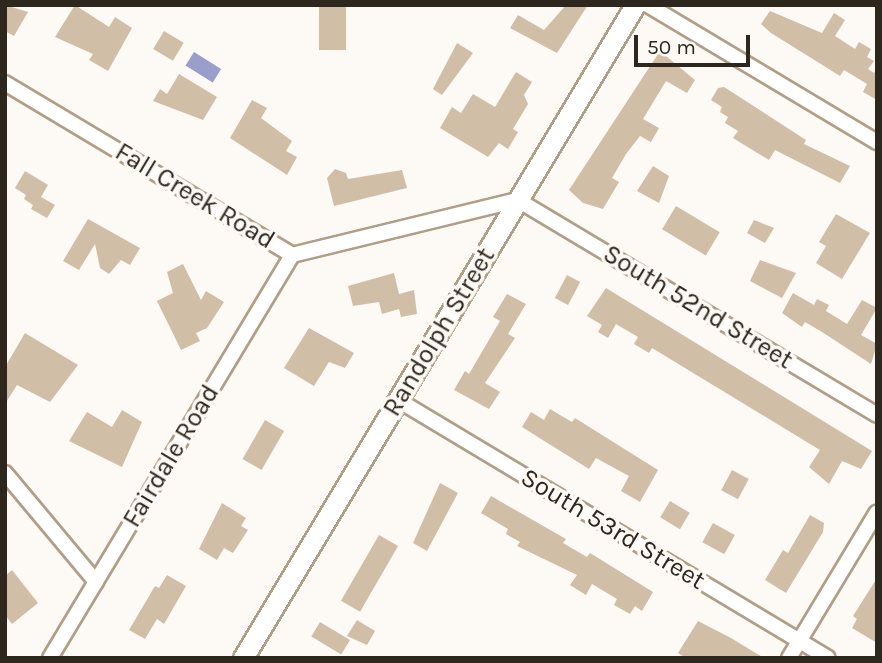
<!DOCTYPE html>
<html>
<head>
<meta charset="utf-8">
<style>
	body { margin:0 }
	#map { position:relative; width:882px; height:663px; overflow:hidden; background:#fdf9f5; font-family:Karla,sans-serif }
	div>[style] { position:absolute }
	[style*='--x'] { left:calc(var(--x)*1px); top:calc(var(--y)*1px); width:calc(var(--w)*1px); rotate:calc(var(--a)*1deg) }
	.water>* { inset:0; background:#999eca; transform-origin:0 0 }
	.building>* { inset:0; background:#d1bea6; transform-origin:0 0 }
	.roads { filter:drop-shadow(2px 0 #b19e87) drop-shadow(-2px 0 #b19e87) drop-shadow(0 2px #b19e87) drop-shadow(0 -2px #b19e87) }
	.minor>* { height:14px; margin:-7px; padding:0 7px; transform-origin:7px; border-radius:7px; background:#fff }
	.secondary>* { height:19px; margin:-9.5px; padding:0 9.5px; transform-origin:9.5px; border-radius:9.5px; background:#fff }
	span { translate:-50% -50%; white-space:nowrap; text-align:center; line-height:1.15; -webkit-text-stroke:7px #fdf9f5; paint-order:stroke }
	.street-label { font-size:26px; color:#2e271e }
	.frame { position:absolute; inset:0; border:7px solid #2e271e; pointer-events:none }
	.scale { position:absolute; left:634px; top:35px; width:116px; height:32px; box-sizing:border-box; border:4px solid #2e271e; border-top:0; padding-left:9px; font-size:21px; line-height:24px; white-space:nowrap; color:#2e271e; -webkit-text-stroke:5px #fdf9f5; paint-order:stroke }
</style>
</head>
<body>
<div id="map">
	<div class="water">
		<div style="left:194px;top:52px;width:32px;height:16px;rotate:32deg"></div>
	</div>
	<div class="building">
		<div style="clip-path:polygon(5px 5px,28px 12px,14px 36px,5px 31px)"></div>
		<div style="clip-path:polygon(75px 5px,109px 27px,115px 17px,132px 28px,108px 71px,89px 60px,93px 54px,55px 37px)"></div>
		<div style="left:319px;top:5px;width:27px;height:45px"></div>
		<div style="clip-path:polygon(566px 5px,588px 5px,557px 53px,510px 28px,518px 15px,544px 30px)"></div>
		<div style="clip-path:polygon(770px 11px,822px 33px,834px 13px,845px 20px,835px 36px,855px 49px,859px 42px,871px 49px,867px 57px,874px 61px,868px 69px,874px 73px,877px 68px,877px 100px,863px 92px,867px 84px,844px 70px,840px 76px,771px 33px,761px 24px)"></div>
		<div style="left:164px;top:31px;width:23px;height:21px;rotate:31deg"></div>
		<div style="clip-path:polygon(457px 43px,473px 53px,442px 95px,433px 89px)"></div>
		<div style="clip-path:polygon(660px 51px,695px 80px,687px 93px,666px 81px,643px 119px,659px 128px,651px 142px,640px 136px,626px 154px,612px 178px,619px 182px,603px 209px,583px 203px,569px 190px)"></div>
		<div style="clip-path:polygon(516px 72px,532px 82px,524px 95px,528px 104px,513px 129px,518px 132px,508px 149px,499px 143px,488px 157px,440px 128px,452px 107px,461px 113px,473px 94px,495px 107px)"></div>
		<div style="clip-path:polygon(179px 74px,217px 97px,203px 120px,153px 101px,160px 89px,167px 94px)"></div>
		<div style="clip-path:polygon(724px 87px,806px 140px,804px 144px,850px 166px,840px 183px,775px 150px,769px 160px,733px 138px,738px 131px,725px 123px,728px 117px,720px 112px,722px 107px,711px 100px,718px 88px)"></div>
		<div style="clip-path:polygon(252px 100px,267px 108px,261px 118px,292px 141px,286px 151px,297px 157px,287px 175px,230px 138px)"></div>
		<div style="clip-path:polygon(653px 166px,669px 176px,659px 203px,637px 191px)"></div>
		<div style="clip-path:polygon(335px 169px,346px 173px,348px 179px,402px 170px,407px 188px,334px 206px,327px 178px)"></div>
		<div style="clip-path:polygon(25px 171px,48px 185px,41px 197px,55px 205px,47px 218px,31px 209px,33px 205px,24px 199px,26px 195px,15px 188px)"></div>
		<div style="left:676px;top:206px;width:51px;height:27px;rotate:31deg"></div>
		<div style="clip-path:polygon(836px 214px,870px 233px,842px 279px,816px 263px,826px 246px,819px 242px)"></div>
		<div style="clip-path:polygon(88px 219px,140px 248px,130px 265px,121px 260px,109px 274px,100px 268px,95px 244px,79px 270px,63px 261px)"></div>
		<div style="clip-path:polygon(754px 220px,774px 228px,765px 243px,747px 233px)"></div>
		<div style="clip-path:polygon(760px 260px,796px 273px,782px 298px,750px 281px)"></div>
		<div style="clip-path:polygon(183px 264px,201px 300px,206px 291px,224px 302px,207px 328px,196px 333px,200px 341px,181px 350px,157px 301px,173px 293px,167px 272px)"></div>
		<div style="clip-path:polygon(394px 273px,399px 294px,414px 290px,417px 314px,401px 317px,399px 309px,382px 314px,379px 302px,353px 306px,348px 286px)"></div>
		<div style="left:567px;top:275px;width:15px;height:26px;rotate:28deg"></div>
		<div style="clip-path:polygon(606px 288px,872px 451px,861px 469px,842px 461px,829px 484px,809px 467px,820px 450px,652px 348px,649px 353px,634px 344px,638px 337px,616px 324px,608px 338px,598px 332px,602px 325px,587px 316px)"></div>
		<div style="clip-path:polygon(793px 293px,814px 305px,817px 299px,829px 305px,826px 311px,847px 324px,862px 300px,877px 308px,861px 335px,877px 344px,871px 364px,822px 332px,805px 322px,802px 327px,782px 313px)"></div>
		<div style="clip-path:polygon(507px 294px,526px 304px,508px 334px,515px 338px,485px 383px,500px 392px,489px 409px,454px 390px,465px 371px,469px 374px,500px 321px,493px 317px)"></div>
		<div style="clip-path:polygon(309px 328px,354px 353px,345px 368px,329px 362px,314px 386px,284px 368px)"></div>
		<div style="clip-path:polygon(25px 333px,78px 365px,50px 402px,17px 385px,5px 404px,5px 367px)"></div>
		<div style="clip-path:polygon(550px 409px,572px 422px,575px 418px,658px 470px,640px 502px,621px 491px,629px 476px,596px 458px,589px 469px,522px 427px,531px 412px,544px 420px)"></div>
		<div style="clip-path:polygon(122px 410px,142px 422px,122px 467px,69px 441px,87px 412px,112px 427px)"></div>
		<div style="left:265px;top:420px;width:22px;height:45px;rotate:30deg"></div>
		<div style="left:732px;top:470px;width:19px;height:23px;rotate:28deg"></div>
		<div style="clip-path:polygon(440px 483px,458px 493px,427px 551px,413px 543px)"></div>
		<div style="clip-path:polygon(491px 496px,566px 539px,563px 543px,587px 557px,590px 553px,653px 592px,642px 611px,635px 606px,630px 614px,614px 605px,617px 599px,592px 584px,586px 595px,570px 585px,577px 575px,517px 546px,520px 542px,506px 534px,508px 529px,481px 513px)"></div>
		<div style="left:670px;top:501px;width:23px;height:19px;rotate:31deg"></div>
		<div style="clip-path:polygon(222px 503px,246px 518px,241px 526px,248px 530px,233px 553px,224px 548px,217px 560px,199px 549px)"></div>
		<div style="clip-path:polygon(810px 515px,824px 523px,823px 532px,786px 593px,765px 580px,783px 550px,788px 553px)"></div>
		<div style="left:713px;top:523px;width:25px;height:22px;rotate:29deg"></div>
		<div style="left:379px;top:535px;width:22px;height:76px;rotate:30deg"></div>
		<div style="clip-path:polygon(12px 570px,38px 603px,12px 624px,5px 615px,5px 576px)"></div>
		<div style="clip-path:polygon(167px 575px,186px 586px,164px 624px,157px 619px,145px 639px,129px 630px,155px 586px,159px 588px)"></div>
		<div style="clip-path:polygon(877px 578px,877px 643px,852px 628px,857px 619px,853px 616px)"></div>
		<div style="clip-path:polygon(357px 620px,375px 631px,367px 645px,347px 636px)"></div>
		<div style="clip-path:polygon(698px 621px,731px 638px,764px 658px,686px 658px,678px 653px)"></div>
		<div style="left:320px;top:622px;width:35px;height:17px;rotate:31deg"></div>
	</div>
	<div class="roads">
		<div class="minor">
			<div style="--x:648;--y:5;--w:267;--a:30.9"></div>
			<div style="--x:5;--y:83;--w:335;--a:30.9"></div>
			<div style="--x:292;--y:255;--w:233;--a:-13.7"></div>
			<div style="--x:518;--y:200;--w:418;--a:30.9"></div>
			<div style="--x:398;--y:400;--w:501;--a:30.96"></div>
			<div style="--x:5;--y:473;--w:142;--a:50.1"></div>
			<div style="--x:50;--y:658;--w:470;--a:-59"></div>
			<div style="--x:789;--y:658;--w:170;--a:-58.9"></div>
		</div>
		<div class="secondary">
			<div style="--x:243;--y:658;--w:762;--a:-59.02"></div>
		</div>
	</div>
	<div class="street-label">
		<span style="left:195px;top:196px;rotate:31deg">Fall Creek Road</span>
		<span style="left:698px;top:307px;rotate:31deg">South 52nd Street</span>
		<span style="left:439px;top:332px;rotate:-59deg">Randolph Street</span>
		<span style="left:171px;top:456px;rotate:-59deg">Fairdale Road</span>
		<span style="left:613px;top:529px;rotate:31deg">South 53rd Street</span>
	</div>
	<div class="frame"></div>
	<div class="scale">50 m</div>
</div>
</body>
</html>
